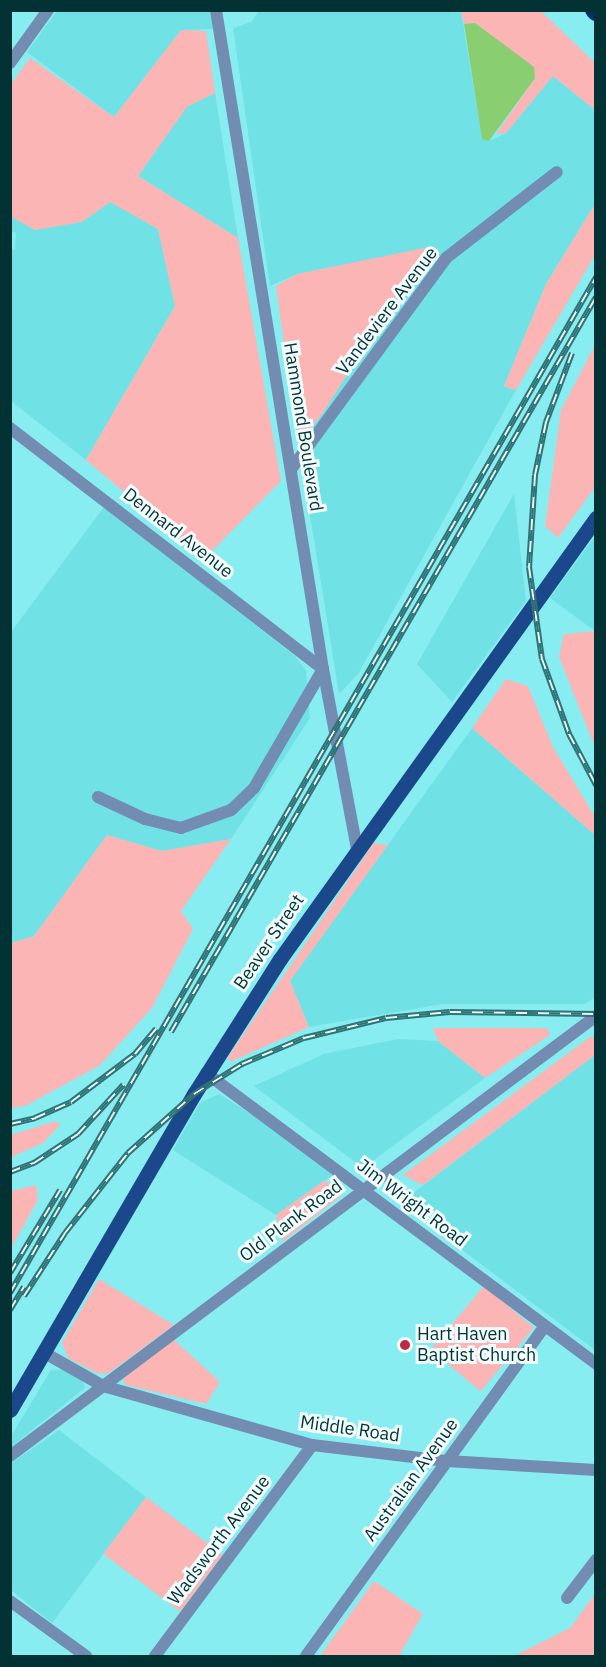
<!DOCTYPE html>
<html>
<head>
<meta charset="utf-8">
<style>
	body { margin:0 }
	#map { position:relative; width:606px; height:1667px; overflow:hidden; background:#88edf1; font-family:"IBM Plex Sans",sans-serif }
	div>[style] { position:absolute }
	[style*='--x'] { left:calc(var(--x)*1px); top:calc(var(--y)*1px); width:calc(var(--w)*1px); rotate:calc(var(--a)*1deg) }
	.built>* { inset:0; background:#70e1e5 }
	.green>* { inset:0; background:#fbb5b5; transform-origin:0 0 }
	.water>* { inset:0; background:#89cf72 }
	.street>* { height:12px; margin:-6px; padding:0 6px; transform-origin:6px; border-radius:6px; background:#728cb2 }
	.primary>* { height:15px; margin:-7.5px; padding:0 7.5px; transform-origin:7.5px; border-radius:7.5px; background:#1a488a }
	.highway>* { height:18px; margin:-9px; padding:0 9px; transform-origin:9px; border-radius:9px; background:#04306d }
	.rail>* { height:6px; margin-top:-3px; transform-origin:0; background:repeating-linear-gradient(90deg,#f4fdfd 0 11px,#317275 0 22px); box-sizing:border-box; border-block:2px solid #317275 }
	.dots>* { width:16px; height:16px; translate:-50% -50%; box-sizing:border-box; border:3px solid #f4fdfd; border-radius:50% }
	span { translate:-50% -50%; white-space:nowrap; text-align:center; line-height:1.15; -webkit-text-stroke:6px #f4fdfd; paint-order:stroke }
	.street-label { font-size:18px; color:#033234 }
	.poi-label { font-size:18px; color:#033234 }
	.left { translate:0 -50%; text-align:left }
	.frame { position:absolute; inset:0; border:12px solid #033234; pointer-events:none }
</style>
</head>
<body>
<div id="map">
	<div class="built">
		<div style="clip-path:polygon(57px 11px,211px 11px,214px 29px,181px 30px,114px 117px,27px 52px)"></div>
		<div style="clip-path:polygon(259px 11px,461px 11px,482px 139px,489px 141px,506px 133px,553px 76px,595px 110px,595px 204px,546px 284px,504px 386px,516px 390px,358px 674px,339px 694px,296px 428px,306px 434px,322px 414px,428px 248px,297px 274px,270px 286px,233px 28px,251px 22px)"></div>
		<div style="clip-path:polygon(215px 93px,238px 238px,138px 176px,187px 106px)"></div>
		<div style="clip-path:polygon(110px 202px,158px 229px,175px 306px,86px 460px,11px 401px,10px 251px,15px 249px,16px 233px,11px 231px,10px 216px,35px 230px,82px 222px)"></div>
		<div style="clip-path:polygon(514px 494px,526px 601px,452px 702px,417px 664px)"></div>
		<div style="clip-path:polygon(104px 507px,295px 656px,306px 671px,310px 718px,231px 839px,162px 851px,107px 835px,34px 936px,11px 943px,11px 632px)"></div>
		<div style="clip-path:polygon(595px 536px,595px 631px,550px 598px)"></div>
		<div style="clip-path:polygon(472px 728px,595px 835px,595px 997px,585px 1004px,443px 1004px,309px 1027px,290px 981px)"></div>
		<div style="clip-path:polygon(398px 1039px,438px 1041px,485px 1078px,363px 1168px,254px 1086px,324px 1054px)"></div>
		<div style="clip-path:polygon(595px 1055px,595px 1350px,400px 1203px)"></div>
		<div style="clip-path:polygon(219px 1094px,253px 1115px,333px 1175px,276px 1215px,173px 1150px,200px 1103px)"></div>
		<div style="clip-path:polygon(64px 1369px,82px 1378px,85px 1388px,12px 1446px,10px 1438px,51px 1370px)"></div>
		<div style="clip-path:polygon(59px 1430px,146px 1497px,52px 1623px,11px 1590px,10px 1464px)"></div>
	</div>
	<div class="green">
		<div style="clip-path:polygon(461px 11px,541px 11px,595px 63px,595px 110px,553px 76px,506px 133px,496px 134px,535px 78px,475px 23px,464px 24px)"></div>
		<div style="clip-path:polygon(181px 30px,206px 31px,215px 93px,187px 107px,138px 176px,238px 238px,281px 481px,204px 559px,86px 460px,175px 306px,158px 229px,110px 202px,82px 222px,35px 230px,10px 216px,11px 84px,30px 58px,114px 117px)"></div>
		<div style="clip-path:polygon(595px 204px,595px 255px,516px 390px,504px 386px,546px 284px)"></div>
		<div style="clip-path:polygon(429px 247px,322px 414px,306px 434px,296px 428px,276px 286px,297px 274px)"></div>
		<div style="clip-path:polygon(595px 345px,595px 487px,558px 538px,545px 526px,561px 410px)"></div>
		<div style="clip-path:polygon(596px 631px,596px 747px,595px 747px,559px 657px,564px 634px)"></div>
		<div style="clip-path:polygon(506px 679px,528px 686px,553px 747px,595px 817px,595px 835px,472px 728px)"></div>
		<div style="clip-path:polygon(107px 835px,162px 851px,231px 839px,181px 911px,193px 929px,152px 1008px,99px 1066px,25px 1106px,11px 1108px,11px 943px,34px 936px)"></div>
		<div style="clip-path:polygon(374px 843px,388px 845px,290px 981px,309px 1027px,230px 1062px,228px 1057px)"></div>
		<div style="clip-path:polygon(433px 1028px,547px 1028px,550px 1035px,485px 1078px,438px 1041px)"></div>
		<div style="clip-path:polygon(590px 1037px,595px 1037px,595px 1055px,423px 1185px,403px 1175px)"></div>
		<div style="clip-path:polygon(56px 1121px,60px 1125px,43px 1143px,11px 1157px,11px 1135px)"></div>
		<div style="clip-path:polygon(325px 1180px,341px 1196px,282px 1242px,276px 1215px)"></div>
		<div style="clip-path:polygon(36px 1185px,38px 1200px,11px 1248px,11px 1191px)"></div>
		<div style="clip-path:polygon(99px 1279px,174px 1325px,109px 1373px,99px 1374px,68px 1358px,62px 1343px)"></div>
		<div style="left:484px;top:1286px;width:65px;height:83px;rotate:40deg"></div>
		<div style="clip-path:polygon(172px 1338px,220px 1382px,206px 1404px,126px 1385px,122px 1377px)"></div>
		<div style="left:146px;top:1497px;width:96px;height:71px;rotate:37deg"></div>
		<div style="clip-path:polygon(374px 1581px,423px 1614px,399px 1656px,320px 1656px)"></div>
		<div style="clip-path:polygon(595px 1594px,595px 1656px,514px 1656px,570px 1628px)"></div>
	</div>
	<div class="water">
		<div style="clip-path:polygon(475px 23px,534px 67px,535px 78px,489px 141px,482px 139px,464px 24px)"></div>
	</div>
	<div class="street">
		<div style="--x:216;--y:10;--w:668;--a:80.78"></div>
		<div style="--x:323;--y:669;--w:183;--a:79.3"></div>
		<div style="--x:10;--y:63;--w:65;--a:-54.4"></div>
		<div style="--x:10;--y:428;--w:395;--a:37.6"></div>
		<div style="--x:323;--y:669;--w:138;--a:120.1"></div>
		<div style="--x:254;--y:788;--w:32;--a:136"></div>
		<div style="--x:231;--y:810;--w:53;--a:160.2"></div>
		<div style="--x:181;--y:828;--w:37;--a:-166"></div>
		<div style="--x:145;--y:819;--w:52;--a:-154.9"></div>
		<div style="--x:292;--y:468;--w:260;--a:-53.7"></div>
		<div style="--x:446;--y:258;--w:140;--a:-37.8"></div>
		<div style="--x:206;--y:1073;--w:487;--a:36.7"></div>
		<div style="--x:43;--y:1352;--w:69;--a:29.5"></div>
		<div style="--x:103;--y:1386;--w:217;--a:15.8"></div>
		<div style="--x:312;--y:1445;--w:136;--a:6.8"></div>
		<div style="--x:447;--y:1461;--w:149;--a:3.5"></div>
		<div style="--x:10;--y:1456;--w:733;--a:-36.9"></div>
		<div style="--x:567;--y:1598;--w:48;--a:-52.7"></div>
		<div style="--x:10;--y:1601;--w:94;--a:35.9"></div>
		<div style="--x:155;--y:1656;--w:263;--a:-53.3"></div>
		<div style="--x:306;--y:1656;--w:407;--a:-54.1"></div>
	</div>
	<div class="primary">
		<div style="--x:10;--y:1410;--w:366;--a:-59.8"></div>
		<div style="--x:194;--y:1094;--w:160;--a:-57.5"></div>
		<div style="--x:280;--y:959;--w:543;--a:-54.38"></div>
	</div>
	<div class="highway">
		<div style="--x:594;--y:10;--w:3;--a:45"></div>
	</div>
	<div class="rail">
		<div style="--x:572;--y:353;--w:74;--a:110.6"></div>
		<div style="--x:546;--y:422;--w:54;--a:101.7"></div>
		<div style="--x:535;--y:475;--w:92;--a:93.7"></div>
		<div style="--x:529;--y:567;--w:93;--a:82"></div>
		<div style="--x:542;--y:659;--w:80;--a:70.2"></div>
		<div style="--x:569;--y:734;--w:58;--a:62.1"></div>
		<div style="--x:171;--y:1032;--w:849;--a:-59.96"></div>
		<div style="--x:10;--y:1124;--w:26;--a:-13"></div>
		<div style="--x:35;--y:1118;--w:39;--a:-24"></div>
		<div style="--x:71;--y:1102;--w:80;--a:-36.9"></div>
		<div style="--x:135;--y:1054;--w:33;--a:-50"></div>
		<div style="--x:10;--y:1172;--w:26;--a:-21"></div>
		<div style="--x:34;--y:1163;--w:53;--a:-33.4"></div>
		<div style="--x:78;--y:1134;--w:67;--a:-47.4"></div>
		<div style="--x:10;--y:1273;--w:97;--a:-58.9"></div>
		<div style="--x:10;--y:1293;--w:1173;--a:-60.02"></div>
		<div style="--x:24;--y:1296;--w:75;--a:-56.9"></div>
		<div style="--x:65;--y:1233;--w:102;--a:-51.8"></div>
		<div style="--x:128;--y:1153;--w:89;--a:-41.8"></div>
		<div style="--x:194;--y:1094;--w:57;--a:-32"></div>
		<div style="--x:242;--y:1064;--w:67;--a:-22.8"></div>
		<div style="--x:304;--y:1038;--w:84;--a:-13.7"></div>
		<div style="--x:386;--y:1018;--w:64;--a:-5.4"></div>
		<div style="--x:450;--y:1012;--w:146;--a:0.8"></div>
		<div style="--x:10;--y:1310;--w:27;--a:-59"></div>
	</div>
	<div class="dots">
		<div style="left:405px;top:1345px;background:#bc2b41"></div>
	</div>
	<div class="street-label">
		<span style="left:387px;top:311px;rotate:-53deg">Vandeviere Avenue</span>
		<span style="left:303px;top:427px;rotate:81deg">Hammond Boulevard</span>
		<span style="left:178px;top:533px;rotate:38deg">Dennard Avenue</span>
		<span style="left:269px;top:942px;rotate:-56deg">Beaver Street</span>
		<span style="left:412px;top:1203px;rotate:37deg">Jim Wright Road</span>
		<span style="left:291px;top:1221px;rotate:-37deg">Old Plank Road</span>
		<span style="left:350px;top:1429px;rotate:8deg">Middle Road</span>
		<span style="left:411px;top:1480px;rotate:-54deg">Australian Avenue</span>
		<span style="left:219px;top:1540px;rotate:-53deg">Wadsworth Avenue</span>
	</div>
	<div class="poi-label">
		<span class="left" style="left:417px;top:1345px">Hart Haven<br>Baptist Church</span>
	</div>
	<div class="frame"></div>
</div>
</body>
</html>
